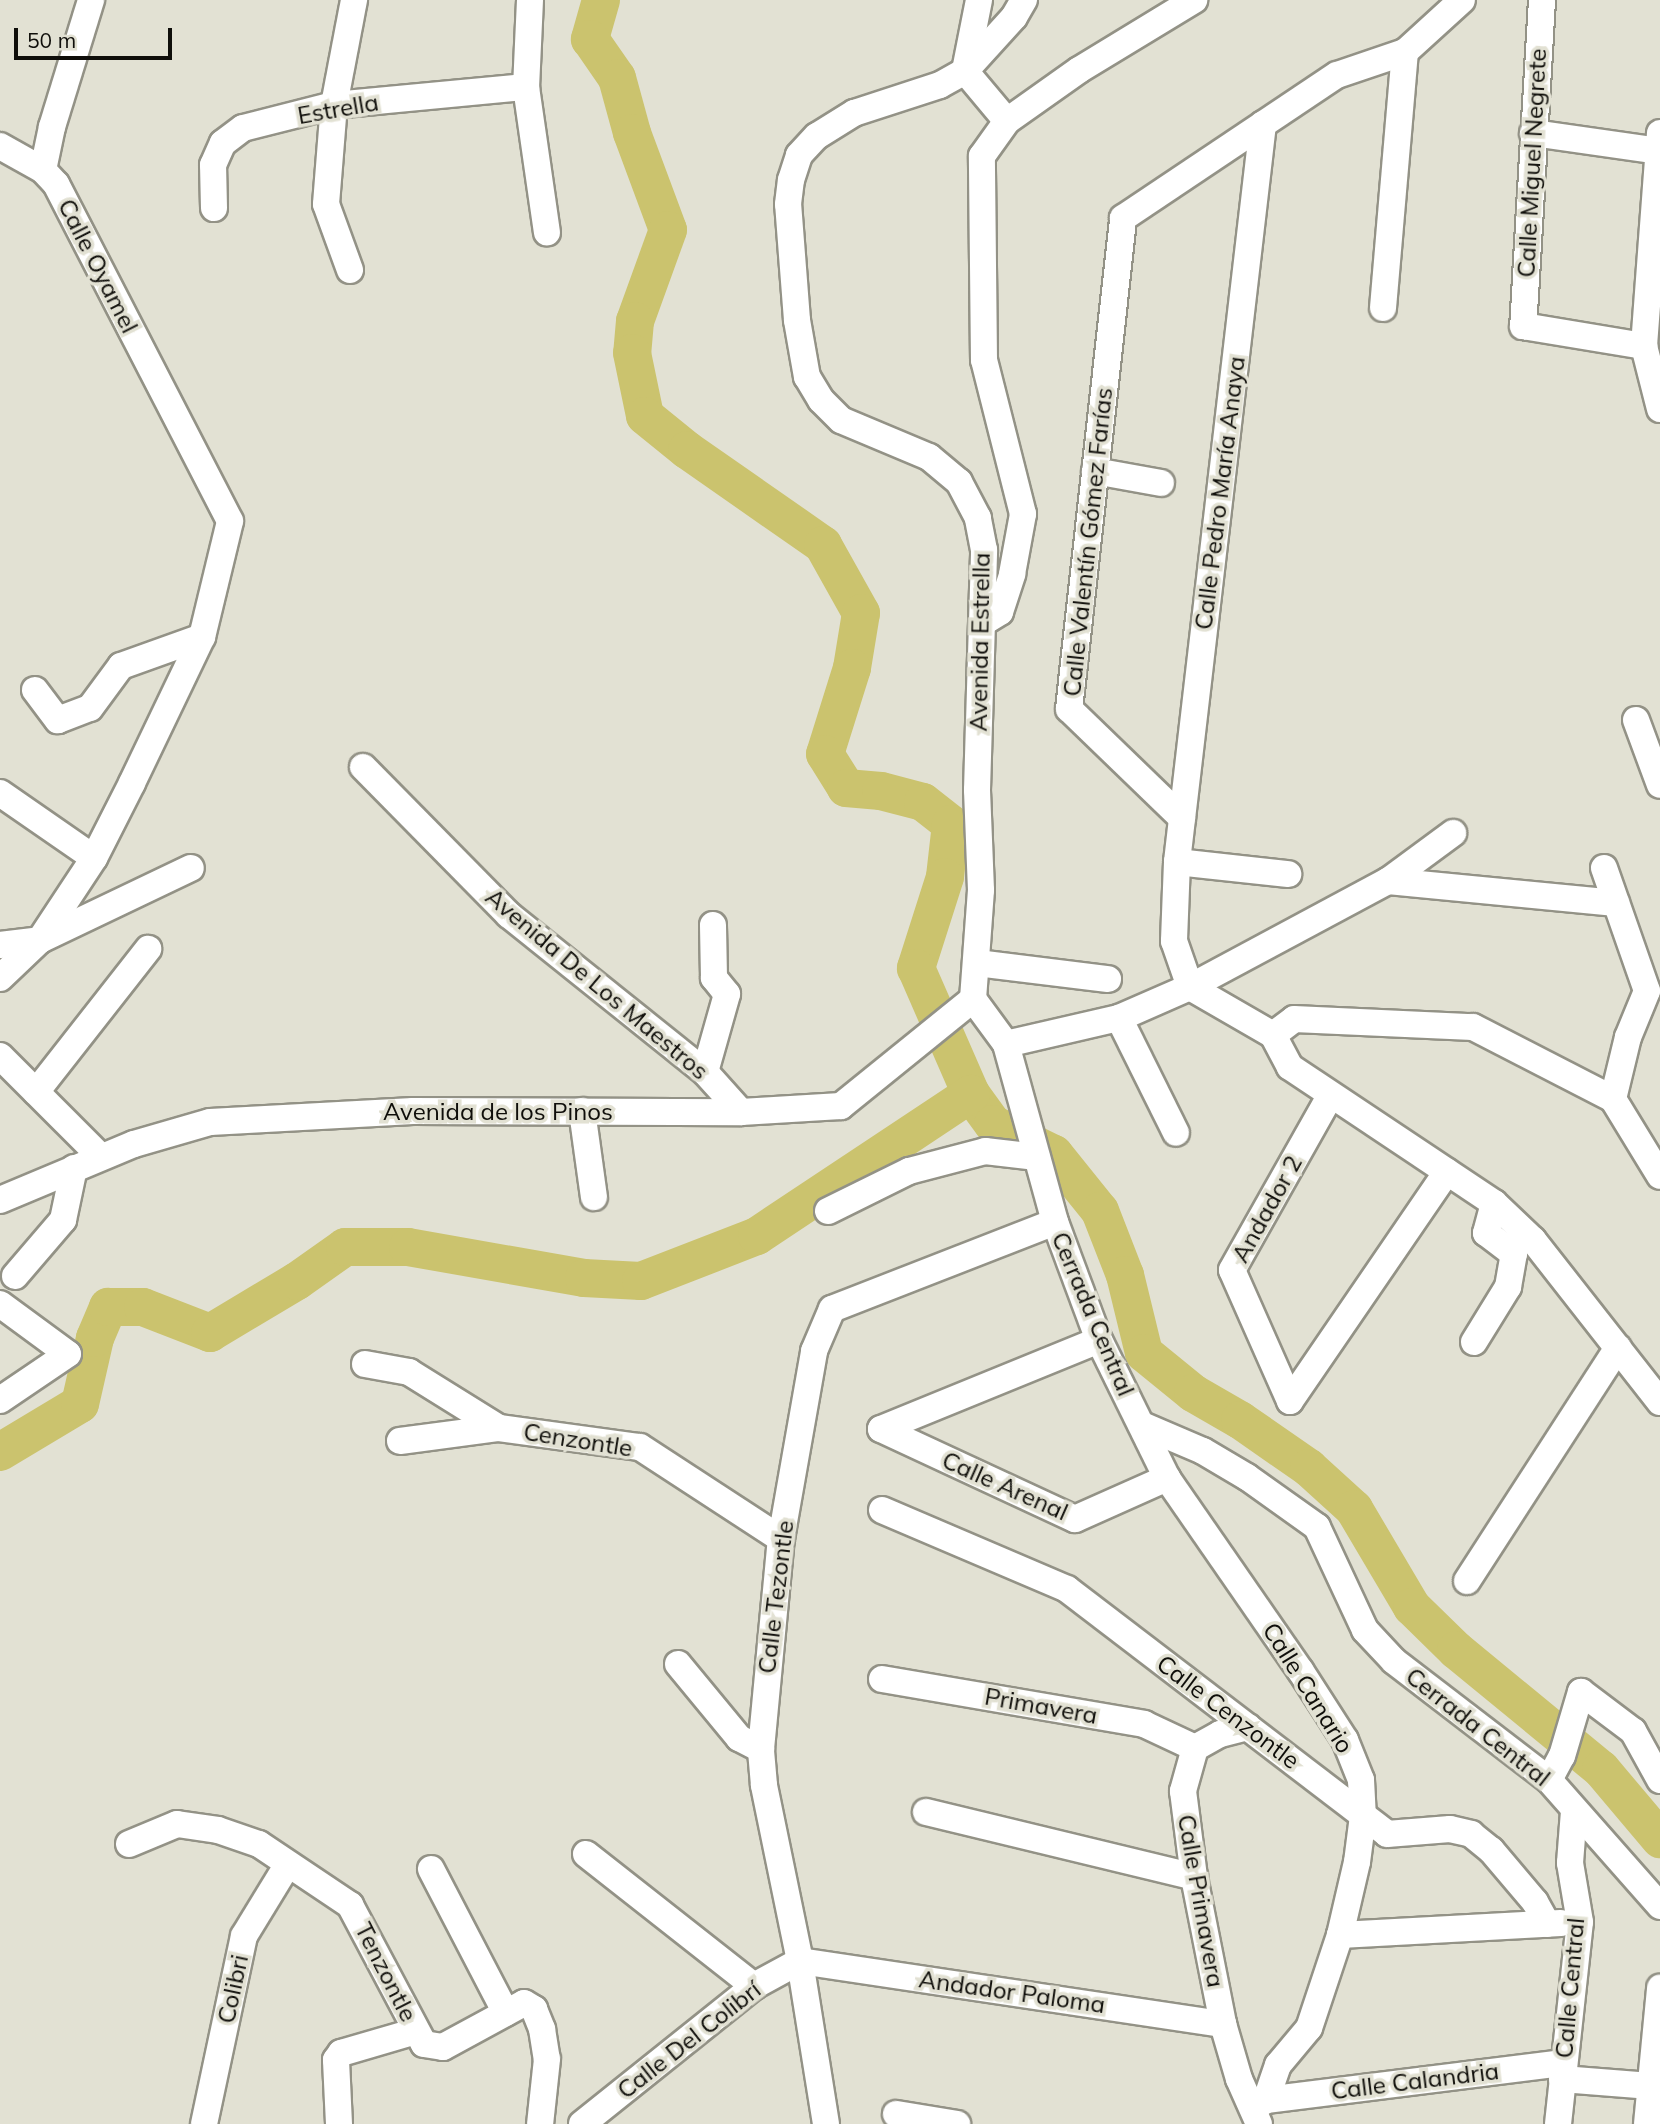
<!DOCTYPE html>
<html>
<head>
<meta charset="utf-8">
<style>
	body { margin:0 }
	#map { position:relative; width:1660px; height:2124px; overflow:hidden; background:#e2e1d3; font-family:Mulish,sans-serif }
	div>[style] { position:absolute }
	[style*='--x'] { left:calc(var(--x)*1px); top:calc(var(--y)*1px); width:calc(var(--w)*1px); rotate:calc(var(--a)*1deg) }
	.river>* { height:38px; margin:-19px; padding:0 19px; transform-origin:19px; border-radius:19px; background:#cbc36e }
	.roads { filter:drop-shadow(2px 0 #939286) drop-shadow(-2px 0 #939286) drop-shadow(0 2px #939286) drop-shadow(0 -2px #939286) }
	.minor>* { height:26px; margin:-13px; padding:0 13px; transform-origin:13px; border-radius:13px; background:#fff }
	span { translate:-50% -50%; white-space:nowrap; text-align:center; line-height:1.15; -webkit-text-stroke:7px #e2e1d3; paint-order:stroke }
	.street-label { font-size:24px; color:#0f0e0a }
	.scale { position:absolute; left:14px; top:28px; width:158px; height:32px; box-sizing:border-box; border:4px solid #0f0e0a; border-top:0; padding-left:9px; font-size:21px; line-height:24px; white-space:nowrap; color:#0f0e0a; -webkit-text-stroke:5px #e2e1d3; paint-order:stroke }
</style>
</head>
<body>
<div id="map">
	<div class="river">
		<div style="--x:601;--y:0;--w:41;--a:105.8"></div>
		<div style="--x:590;--y:39;--w:47;--a:55.3"></div>
		<div style="--x:617;--y:78;--w:57;--a:74.7"></div>
		<div style="--x:632;--y:133;--w:103;--a:69.6"></div>
		<div style="--x:668;--y:230;--w:97;--a:109.9"></div>
		<div style="--x:635;--y:321;--w:32;--a:95"></div>
		<div style="--x:632;--y:353;--w:64;--a:78.3"></div>
		<div style="--x:645;--y:416;--w:54;--a:39"></div>
		<div style="--x:687;--y:450;--w:166;--a:34.9"></div>
		<div style="--x:823;--y:545;--w:78;--a:60.8"></div>
		<div style="--x:861;--y:613;--w:56;--a:99.3"></div>
		<div style="--x:852;--y:668;--w:90;--a:107.4"></div>
		<div style="--x:825;--y:754;--w:40;--a:58"></div>
		<div style="--x:846;--y:788;--w:35;--a:5"></div>
		<div style="--x:881;--y:791;--w:43;--a:14.7"></div>
		<div style="--x:923;--y:802;--w:36;--a:38"></div>
		<div style="--x:951;--y:824;--w:53;--a:96.5"></div>
		<div style="--x:945;--y:877;--w:96;--a:107.7"></div>
		<div style="--x:916;--y:968;--w:137;--a:66.4"></div>
		<div style="--x:971;--y:1094;--w:37;--a:54"></div>
		<div style="--x:993;--y:1124;--w:68;--a:26.2"></div>
		<div style="--x:1054;--y:1154;--w:73;--a:51.1"></div>
		<div style="--x:1100;--y:1211;--w:69;--a:68.7"></div>
		<div style="--x:1125;--y:1275;--w:80;--a:76.3"></div>
		<div style="--x:1144;--y:1353;--w:63;--a:39.2"></div>
		<div style="--x:1193;--y:1393;--w:54;--a:29.9"></div>
		<div style="--x:1240;--y:1420;--w:84;--a:34.8"></div>
		<div style="--x:1309;--y:1468;--w:61;--a:42.3"></div>
		<div style="--x:1354;--y:1509;--w:114;--a:59.4"></div>
		<div style="--x:1412;--y:1607;--w:62;--a:44.3"></div>
		<div style="--x:1456;--y:1650;--w:188;--a:39.4"></div>
		<div style="--x:1601;--y:1769;--w:92;--a:49.9"></div>
		<div style="--x:0;--y:1452;--w:93;--a:-31"></div>
		<div style="--x:80;--y:1404;--w:68;--a:-77.2"></div>
		<div style="--x:95;--y:1338;--w:34;--a:-67"></div>
		<div style="--x:108;--y:1307;--w:35;--a:0"></div>
		<div style="--x:143;--y:1307;--w:72;--a:21.2"></div>
		<div style="--x:210;--y:1333;--w:101;--a:-30.9"></div>
		<div style="--x:297;--y:1281;--w:59;--a:-35.3"></div>
		<div style="--x:345;--y:1247;--w:63;--a:0"></div>
		<div style="--x:408;--y:1247;--w:179;--a:10"></div>
		<div style="--x:584;--y:1278;--w:57;--a:3"></div>
		<div style="--x:641;--y:1281;--w:124;--a:-21.2"></div>
		<div style="--x:757;--y:1236;--w:257;--a:-33.6"></div>
	</div>
	<div class="roads">
		<div class="minor">
			<div style="--x:530;--y:0;--w:87;--a:92.6"></div>
			<div style="--x:526;--y:87;--w:147;--a:81.8"></div>
			<div style="--x:979;--y:0;--w:72;--a:101.2"></div>
			<div style="--x:965;--y:71;--w:65;--a:50"></div>
			<div style="--x:1542;--y:0;--w:327;--a:93.3"></div>
			<div style="--x:1523;--y:326;--w:123;--a:9.4"></div>
			<div style="--x:1263;--y:124;--w:743;--a:96.65"></div>
			<div style="--x:1177;--y:862;--w:79;--a:92.2"></div>
			<div style="--x:1174;--y:941;--w:49;--a:70.8"></div>
			<div style="--x:1190;--y:987;--w:96;--a:30"></div>
			<div style="--x:1533;--y:133;--w:127;--a:8.1"></div>
			<div style="--x:1660;--y:133;--w:214;--a:94.3"></div>
			<div style="--x:1644;--y:346;--w:65;--a:75.7"></div>
			<div style="--x:0;--y:146;--w:49;--a:29.2"></div>
			<div style="--x:214;--y:208;--w:43;--a:-91.3"></div>
			<div style="--x:213;--y:165;--w:24;--a:-66"></div>
			<div style="--x:223;--y:143;--w:25;--a:-37"></div>
			<div style="--x:243;--y:128;--w:94;--a:-14.2"></div>
			<div style="--x:334;--y:105;--w:193;--a:-5.4"></div>
			<div style="--x:350;--y:270;--w:70;--a:-110"></div>
			<div style="--x:326;--y:204;--w:99;--a:-85.4"></div>
			<div style="--x:334;--y:105;--w:107;--a:-79.2"></div>
			<div style="--x:1383;--y:308;--w:257;--a:-85.1"></div>
			<div style="--x:1095;--y:471;--w:67;--a:10.3"></div>
			<div style="--x:982;--y:623;--w:21;--a:-31"></div>
			<div style="--x:1000;--y:612;--w:40;--a:-72"></div>
			<div style="--x:1012;--y:574;--w:61;--a:-79.6"></div>
			<div style="--x:1023;--y:514;--w:159;--a:-104.2"></div>
			<div style="--x:984;--y:360;--w:204;--a:-90.6"></div>
			<div style="--x:982;--y:156;--w:43;--a:-54.5"></div>
			<div style="--x:1007;--y:121;--w:88;--a:-35.3"></div>
			<div style="--x:1079;--y:70;--w:135;--a:-31.3"></div>
			<div style="--x:35;--y:690;--w:38;--a:53"></div>
			<div style="--x:58;--y:720;--w:34;--a:-21"></div>
			<div style="--x:90;--y:708;--w:52;--a:-53.6"></div>
			<div style="--x:121;--y:666;--w:86;--a:-19.7"></div>
			<div style="--x:1636;--y:720;--w:69;--a:69.7"></div>
			<div style="--x:363;--y:767;--w:208;--a:45.4"></div>
			<div style="--x:509;--y:915;--w:251;--a:38.7"></div>
			<div style="--x:705;--y:1072;--w:54;--a:48"></div>
			<div style="--x:0;--y:793;--w:114;--a:34.7"></div>
			<div style="--x:1182;--y:818;--w:157;--a:-136"></div>
			<div style="--x:1069;--y:709;--w:494;--a:-83.7"></div>
			<div style="--x:1123;--y:218;--w:257;--a:-33.8"></div>
			<div style="--x:1337;--y:75;--w:72;--a:-18.7"></div>
			<div style="--x:1405;--y:52;--w:77;--a:-42.4"></div>
			<div style="--x:1177;--y:862;--w:112;--a:6.2"></div>
			<div style="--x:1604;--y:868;--w:130;--a:70.7"></div>
			<div style="--x:1388;--y:881;--w:229;--a:5.5"></div>
			<div style="--x:0;--y:945;--w:40;--a:-7.1"></div>
			<div style="--x:40;--y:940;--w:167;--a:-25.5"></div>
			<div style="--x:977;--y:963;--w:132;--a:7"></div>
			<div style="--x:0;--y:978;--w:55;--a:-43.5"></div>
			<div style="--x:40;--y:940;--w:98;--a:-56.6"></div>
			<div style="--x:94;--y:858;--w:84;--a:-63.1"></div>
			<div style="--x:132;--y:783;--w:162;--a:-64.4"></div>
			<div style="--x:202;--y:637;--w:119;--a:-76.4"></div>
			<div style="--x:230;--y:521;--w:379;--a:-117.3"></div>
			<div style="--x:56;--y:184;--w:19;--a:-133"></div>
			<div style="--x:43;--y:170;--w:44;--a:-78.2"></div>
			<div style="--x:52;--y:127;--w:133;--a:-72.9"></div>
			<div style="--x:1647;--y:991;--w:50;--a:112.4"></div>
			<div style="--x:1628;--y:1037;--w:64;--a:103.6"></div>
			<div style="--x:1613;--y:1099;--w:90;--a:58.6"></div>
			<div style="--x:973;--y:999;--w:56;--a:53.7"></div>
			<div style="--x:1006;--y:1044;--w:185;--a:74.6"></div>
			<div style="--x:1055;--y:1222;--w:126;--a:69.6"></div>
			<div style="--x:1099;--y:1340;--w:154;--a:63.8"></div>
			<div style="--x:1167;--y:1478;--w:234;--a:55.3"></div>
			<div style="--x:1300;--y:1670;--w:83;--a:57.3"></div>
			<div style="--x:1345;--y:1740;--w:43;--a:68.2"></div>
			<div style="--x:1361;--y:1780;--w:36;--a:87"></div>
			<div style="--x:1363;--y:1816;--w:46;--a:97.4"></div>
			<div style="--x:1357;--y:1862;--w:75;--a:103.1"></div>
			<div style="--x:1340;--y:1935;--w:98;--a:108.4"></div>
			<div style="--x:1309;--y:2028;--w:48;--a:130"></div>
			<div style="--x:1278;--y:2065;--w:37;--a:109"></div>
			<div style="--x:1266;--y:2100;--w:14;--a:146"></div>
			<div style="--x:973;--y:999;--w:109;--a:-85.8"></div>
			<div style="--x:981;--y:890;--w:100;--a:-92.3"></div>
			<div style="--x:977;--y:790;--w:240;--a:-88.3"></div>
			<div style="--x:984;--y:550;--w:33;--a:-101"></div>
			<div style="--x:978;--y:518;--w:41;--a:-117.8"></div>
			<div style="--x:959;--y:482;--w:39;--a:-140"></div>
			<div style="--x:929;--y:457;--w:95;--a:-157.2"></div>
			<div style="--x:841;--y:420;--w:28;--a:-135"></div>
			<div style="--x:821;--y:400;--w:27;--a:-121"></div>
			<div style="--x:807;--y:377;--w:58;--a:-100"></div>
			<div style="--x:797;--y:320;--w:116;--a:-94.4"></div>
			<div style="--x:788;--y:204;--w:24;--a:-83"></div>
			<div style="--x:791;--y:180;--w:26;--a:-72"></div>
			<div style="--x:799;--y:155;--w:26;--a:-47"></div>
			<div style="--x:817;--y:136;--w:44;--a:-31.9"></div>
			<div style="--x:854;--y:113;--w:90;--a:-18"></div>
			<div style="--x:940;--y:85;--w:29;--a:-29"></div>
			<div style="--x:965;--y:71;--w:73;--a:-47.8"></div>
			<div style="--x:1014;--y:17;--w:20;--a:-60"></div>
			<div style="--x:1119;--y:1018;--w:128;--a:63.6"></div>
			<div style="--x:1273;--y:1035;--w:36;--a:62"></div>
			<div style="--x:1290;--y:1067;--w:245;--a:33.7"></div>
			<div style="--x:1494;--y:1203;--w:54;--a:43.5"></div>
			<div style="--x:1533;--y:1240;--w:206;--a:51.9"></div>
			<div style="--x:1273;--y:1035;--w:26;--a:-37"></div>
			<div style="--x:1294;--y:1019;--w:179;--a:2.6"></div>
			<div style="--x:1473;--y:1027;--w:157;--a:27.2"></div>
			<div style="--x:1006;--y:1044;--w:116;--a:-13"></div>
			<div style="--x:1119;--y:1018;--w:77;--a:-23.6"></div>
			<div style="--x:1190;--y:987;--w:225;--a:-28.2"></div>
			<div style="--x:1388;--y:881;--w:81;--a:-36.4"></div>
			<div style="--x:0;--y:1056;--w:143;--a:45"></div>
			<div style="--x:705;--y:1072;--w:81;--a:-74.2"></div>
			<div style="--x:727;--y:994;--w:21;--a:-129"></div>
			<div style="--x:714;--y:978;--w:53;--a:-91.1"></div>
			<div style="--x:36;--y:1092;--w:182;--a:-51.9"></div>
			<div style="--x:582;--y:1111;--w:87;--a:82.1"></div>
			<div style="--x:0;--y:1200;--w:145;--a:-22.7"></div>
			<div style="--x:134;--y:1144;--w:79;--a:-16.1"></div>
			<div style="--x:210;--y:1122;--w:203;--a:-3.1"></div>
			<div style="--x:413;--y:1111;--w:328;--a:0.2"></div>
			<div style="--x:741;--y:1112;--w:100;--a:-3.4"></div>
			<div style="--x:841;--y:1106;--w:170;--a:-39"></div>
			<div style="--x:828;--y:1211;--w:90;--a:-26.3"></div>
			<div style="--x:909;--y:1171;--w:79;--a:-14.7"></div>
			<div style="--x:985;--y:1151;--w:52;--a:6.6"></div>
			<div style="--x:15;--y:1276;--w:74;--a:-49.4"></div>
			<div style="--x:63;--y:1220;--w:53;--a:-78.1"></div>
			<div style="--x:0;--y:1304;--w:84;--a:36.3"></div>
			<div style="--x:68;--y:1354;--w:82;--a:145.9"></div>
			<div style="--x:1474;--y:1342;--w:65;--a:-58.3"></div>
			<div style="--x:1508;--y:1287;--w:34;--a:-80"></div>
			<div style="--x:1514;--y:1254;--w:35;--a:-143"></div>
			<div style="--x:1486;--y:1233;--w:31;--a:-75"></div>
			<div style="--x:365;--y:1364;--w:45;--a:10.3"></div>
			<div style="--x:409;--y:1372;--w:106;--a:31.9"></div>
			<div style="--x:499;--y:1428;--w:142;--a:7.7"></div>
			<div style="--x:640;--y:1447;--w:168;--a:33.1"></div>
			<div style="--x:1290;--y:1401;--w:143;--a:-113.9"></div>
			<div style="--x:1232;--y:1270;--w:200;--a:-60.6"></div>
			<div style="--x:1290;--y:1401;--w:278;--a:-55.6"></div>
			<div style="--x:1142;--y:1425;--w:66;--a:23.1"></div>
			<div style="--x:1203;--y:1451;--w:51;--a:30.6"></div>
			<div style="--x:1247;--y:1477;--w:86;--a:35.5"></div>
			<div style="--x:1317;--y:1527;--w:114;--a:65"></div>
			<div style="--x:1365;--y:1630;--w:42;--a:46.9"></div>
			<div style="--x:1394;--y:1661;--w:195;--a:37.5"></div>
			<div style="--x:1549;--y:1780;--w:168;--a:48.6"></div>
			<div style="--x:881;--y:1429;--w:214;--a:24.9"></div>
			<div style="--x:1075;--y:1519;--w:101;--a:-24"></div>
			<div style="--x:881;--y:1429;--w:235;--a:-22.2"></div>
			<div style="--x:400;--y:1441;--w:100;--a:-7.5"></div>
			<div style="--x:882;--y:1510;--w:201;--a:23.1"></div>
			<div style="--x:1067;--y:1589;--w:403;--a:37.4"></div>
			<div style="--x:1387;--y:1834;--w:63;--a:-4.5"></div>
			<div style="--x:1450;--y:1829;--w:22;--a:13"></div>
			<div style="--x:1471;--y:1834;--w:26;--a:39"></div>
			<div style="--x:1491;--y:1850;--w:68;--a:49.8"></div>
			<div style="--x:1535;--y:1902;--w:25;--a:61"></div>
			<div style="--x:1467;--y:1581;--w:278;--a:-57.1"></div>
			<div style="--x:678;--y:1664;--w:96;--a:50.5"></div>
			<div style="--x:739;--y:1738;--w:25;--a:27"></div>
			<div style="--x:882;--y:1679;--w:266;--a:9.7"></div>
			<div style="--x:1144;--y:1724;--w:56;--a:25.2"></div>
			<div style="--x:1248;--y:1727;--w:29;--a:166"></div>
			<div style="--x:1220;--y:1734;--w:29;--a:151"></div>
			<div style="--x:1195;--y:1748;--w:45;--a:105.6"></div>
			<div style="--x:1183;--y:1791;--w:87;--a:82.7"></div>
			<div style="--x:1194;--y:1877;--w:150;--a:78.8"></div>
			<div style="--x:1223;--y:2024;--w:57;--a:73.8"></div>
			<div style="--x:1239;--y:2079;--w:49;--a:66"></div>
			<div style="--x:1549;--y:1780;--w:27;--a:-62"></div>
			<div style="--x:1562;--y:1756;--w:67;--a:-73.5"></div>
			<div style="--x:1581;--y:1692;--w:65;--a:36.9"></div>
			<div style="--x:1633;--y:1731;--w:56;--a:61.1"></div>
			<div style="--x:926;--y:1812;--w:276;--a:13.6"></div>
			<div style="--x:129;--y:1844;--w:52;--a:-22.6"></div>
			<div style="--x:177;--y:1824;--w:41;--a:8.3"></div>
			<div style="--x:218;--y:1830;--w:43;--a:18.9"></div>
			<div style="--x:259;--y:1844;--w:110;--a:33.8"></div>
			<div style="--x:350;--y:1905;--w:157;--a:62"></div>
			<div style="--x:424;--y:2044;--w:19;--a:9"></div>
			<div style="--x:443;--y:2047;--w:92;--a:-28.5"></div>
			<div style="--x:524;--y:2003;--w:12;--a:31"></div>
			<div style="--x:534;--y:2009;--w:22;--a:68"></div>
			<div style="--x:542;--y:2029;--w:30;--a:81"></div>
			<div style="--x:547;--y:2059;--w:65;--a:96.1"></div>
			<div style="--x:586;--y:1854;--w:214;--a:38.2"></div>
			<div style="--x:431;--y:1869;--w:162;--a:62.5"></div>
			<div style="--x:1340;--y:1935;--w:221;--a:-3.1"></div>
			<div style="--x:800;--y:1961;--w:428;--a:8.5"></div>
			<div style="--x:1562;--y:2079;--w:89;--a:4.5"></div>
			<div style="--x:1266;--y:2100;--w:300;--a:-7.1"></div>
			<div style="--x:896;--y:2114;--w:62;--a:9.3"></div>
			<div style="--x:204;--y:2124;--w:192;--a:-78"></div>
			<div style="--x:244;--y:1936;--w:84;--a:-58.6"></div>
			<div style="--x:339;--y:2124;--w:64;--a:-92.7"></div>
			<div style="--x:336;--y:2060;--w:9;--a:-54"></div>
			<div style="--x:341;--y:2053;--w:78;--a:-16.3"></div>
			<div style="--x:582;--y:2124;--w:221;--a:-38.7"></div>
			<div style="--x:754;--y:1986;--w:52;--a:-28.5"></div>
			<div style="--x:826;--y:2124;--w:165;--a:-99.1"></div>
			<div style="--x:800;--y:1961;--w:180;--a:-101.6"></div>
			<div style="--x:764;--y:1785;--w:36;--a:-95"></div>
			<div style="--x:761;--y:1749;--w:211;--a:-84.6"></div>
			<div style="--x:781;--y:1539;--w:191;--a:-80"></div>
			<div style="--x:814;--y:1351;--w:46;--a:-66.8"></div>
			<div style="--x:832;--y:1309;--w:239;--a:-21.3"></div>
			<div style="--x:1558;--y:2124;--w:203;--a:-83.8"></div>
			<div style="--x:1580;--y:1922;--w:60;--a:-99.6"></div>
			<div style="--x:1570;--y:1863;--w:52;--a:-85.6"></div>
			<div style="--x:1647;--y:2124;--w:137;--a:-84.5"></div>
		</div>
	</div>
	<div class="street-label">
		<span style="left:338px;top:109px;rotate:-10deg">Estrella</span>
		<span style="left:1532px;top:163px;rotate:-87deg">Calle Miguel Negrete</span>
		<span style="left:98px;top:266px;rotate:63deg">Calle Oyamel</span>
		<span style="left:1220px;top:493px;rotate:-83deg">Calle Pedro María Anaya</span>
		<span style="left:1088px;top:542px;rotate:-84deg">Calle Valentín Gómez Farías</span>
		<span style="left:980px;top:642px;rotate:-89deg">Avenida Estrella</span>
		<span style="left:597px;top:984px;rotate:40deg">Avenida De Los Maestros</span>
		<span style="left:498px;top:1112px">Avenida de los Pinos</span>
		<span style="left:1267px;top:1209px;rotate:-61deg">Andador 2</span>
		<span style="left:1093px;top:1314px;rotate:67deg">Cerrada Central</span>
		<span style="left:578px;top:1440px;rotate:9deg">Cenzontle</span>
		<span style="left:1005px;top:1486px;rotate:24deg">Calle Arenal</span>
		<span style="left:776px;top:1597px;rotate:-83deg">Calle Tezontle</span>
		<span style="left:1308px;top:1688px;rotate:58deg">Calle Canario</span>
		<span style="left:1041px;top:1706px;rotate:10deg">Primavera</span>
		<span style="left:1228px;top:1712px;rotate:37deg">Calle Cenzontle</span>
		<span style="left:1478px;top:1727px;rotate:38deg">Cerrada Central</span>
		<span style="left:1201px;top:1901px;rotate:80deg">Calle Primavera</span>
		<span style="left:386px;top:1972px;rotate:63deg">Tenzontle</span>
		<span style="left:1570px;top:1988px;rotate:-85deg">Calle Central</span>
		<span style="left:233px;top:1989px;rotate:-78deg">Colibri</span>
		<span style="left:1012px;top:1992px;rotate:8deg">Andador Paloma</span>
		<span style="left:689px;top:2040px;rotate:-38deg">Calle Del Colibrí</span>
		<span style="left:1415px;top:2081px;rotate:-7deg">Calle Calandria</span>
	</div>
	<div class="scale">50 m</div>
</div>
</body>
</html>
